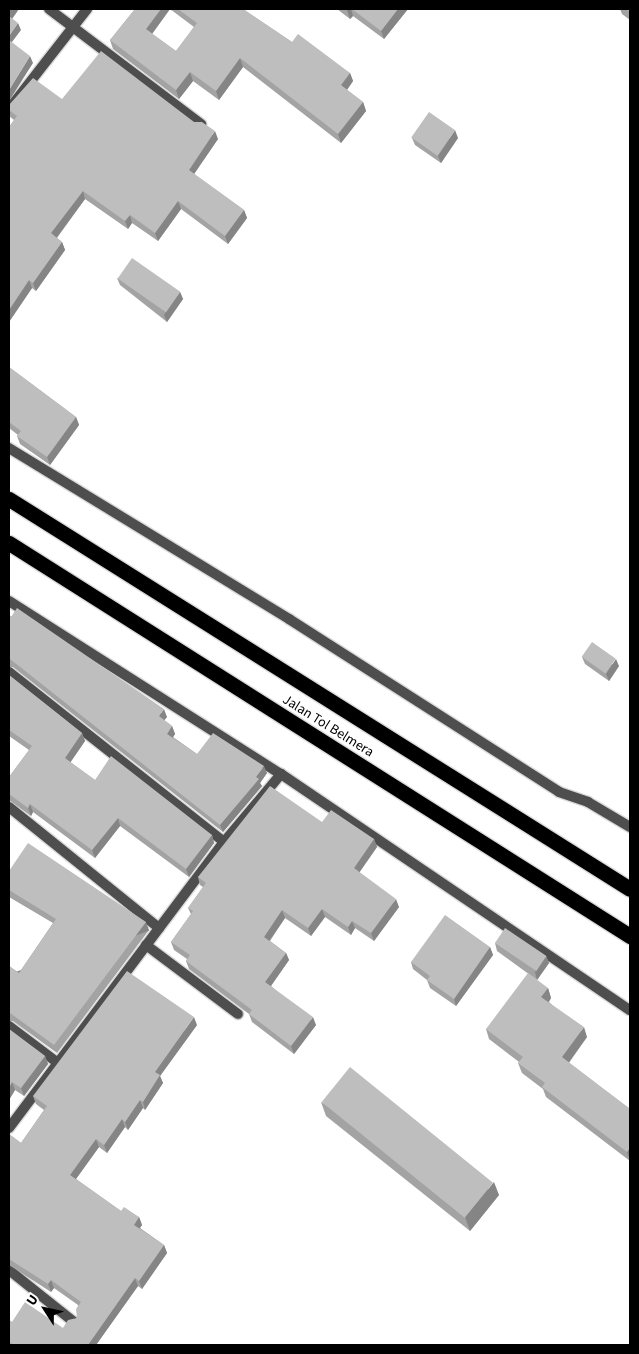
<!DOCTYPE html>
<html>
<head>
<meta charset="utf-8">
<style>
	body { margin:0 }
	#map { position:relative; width:639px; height:1354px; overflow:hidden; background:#fff; font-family:"Source Sans 3",sans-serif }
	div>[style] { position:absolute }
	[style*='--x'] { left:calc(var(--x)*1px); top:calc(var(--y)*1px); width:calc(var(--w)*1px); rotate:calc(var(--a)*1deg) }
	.roads { filter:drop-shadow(1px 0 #dbdbdb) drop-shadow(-1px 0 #dbdbdb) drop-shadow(0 1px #dbdbdb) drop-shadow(0 -1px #dbdbdb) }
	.street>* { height:10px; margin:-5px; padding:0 5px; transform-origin:5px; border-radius:5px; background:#4e4e4e }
	.highway>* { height:15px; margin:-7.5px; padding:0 7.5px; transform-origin:7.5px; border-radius:7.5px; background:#000 }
	.wall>* { inset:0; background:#a3a3a3 }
	.shaded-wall>* { inset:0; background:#858585; transform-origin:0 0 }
	.building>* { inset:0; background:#bebebe; transform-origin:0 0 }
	span { translate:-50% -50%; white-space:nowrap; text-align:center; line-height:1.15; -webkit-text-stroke:4px #fff; paint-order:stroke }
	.street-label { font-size:14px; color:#000 }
	.frame { position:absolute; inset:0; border:10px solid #000; pointer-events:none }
	.north { position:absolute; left:20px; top:1284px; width:50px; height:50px; -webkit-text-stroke:4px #fff; paint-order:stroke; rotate:305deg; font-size:14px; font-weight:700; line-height:20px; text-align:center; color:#000 }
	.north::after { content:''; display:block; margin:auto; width:18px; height:22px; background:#000; clip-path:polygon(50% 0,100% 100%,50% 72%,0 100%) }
</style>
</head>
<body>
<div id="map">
	<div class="roads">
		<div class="street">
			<div style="--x:49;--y:9;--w:191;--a:37.1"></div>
			<div style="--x:9;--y:109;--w:127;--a:-52"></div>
			<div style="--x:9;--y:448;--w:328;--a:31.4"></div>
			<div style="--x:289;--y:619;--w:321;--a:32.6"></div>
			<div style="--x:559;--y:792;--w:31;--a:19"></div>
			<div style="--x:588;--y:802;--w:49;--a:30.8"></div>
			<div style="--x:9;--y:601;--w:322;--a:32.5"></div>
			<div style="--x:9;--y:672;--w:274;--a:38.3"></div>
			<div style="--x:9;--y:807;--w:193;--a:38.9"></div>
			<div style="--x:146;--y:945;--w:115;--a:36.9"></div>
			<div style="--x:9;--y:1026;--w:61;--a:37.1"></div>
			<div style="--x:9;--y:1128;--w:358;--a:-53.1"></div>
			<div style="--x:224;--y:842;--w:89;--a:-50"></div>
			<div style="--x:281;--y:774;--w:421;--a:34.1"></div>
			<div style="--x:9;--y:1270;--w:83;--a:38.7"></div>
		</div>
		<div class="highway">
			<div style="--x:9;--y:499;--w:733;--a:32.13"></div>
			<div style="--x:9;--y:543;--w:735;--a:32.33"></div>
		</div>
	</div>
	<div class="wall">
		<div style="clip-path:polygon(evenodd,135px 9px,243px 9px,292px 42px,350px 73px,353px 81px,347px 90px,363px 102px,366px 111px,341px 143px,243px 67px,219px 100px,193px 81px,179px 99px,113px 49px,110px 40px,135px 9px,170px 9px,194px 27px,176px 51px,152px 34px,170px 9px)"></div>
		<div style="clip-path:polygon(337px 9px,408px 9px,384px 39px,353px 16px,350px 19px)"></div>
		<div style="clip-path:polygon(620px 9px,630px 9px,630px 20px,622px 14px)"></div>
		<div style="clip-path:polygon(62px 99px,194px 122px,218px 139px,194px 174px,244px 210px,247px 218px,228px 244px,181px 209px,158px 241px,132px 223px,128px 229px,85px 199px,57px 238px,62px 242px,65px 250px,36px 291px,32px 288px,9px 322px,9px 127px,14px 120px,9px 116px,9px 105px)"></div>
		<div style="clip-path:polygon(412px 138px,458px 138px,441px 163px,415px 145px)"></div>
		<div style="clip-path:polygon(117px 278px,180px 292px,183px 299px,167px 322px,120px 285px)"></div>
		<div style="clip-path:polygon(9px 367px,76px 417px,79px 425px,50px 465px,20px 444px,17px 436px,18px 435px,9px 428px)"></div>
		<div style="clip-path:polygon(9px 615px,167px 717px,164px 720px,172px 726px,175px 734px,173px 737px,197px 754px,267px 773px,260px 783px,262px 786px,223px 832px,13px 667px,9px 667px)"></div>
		<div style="clip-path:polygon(582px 657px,619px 666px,609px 681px,585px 664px)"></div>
		<div style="clip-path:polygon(9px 675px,82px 733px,85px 741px,70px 762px,95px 780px,212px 835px,214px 843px,189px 877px,120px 826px,95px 858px,33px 812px,31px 816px,9px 800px,9px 777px,29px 750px,9px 736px)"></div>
		<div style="clip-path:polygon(322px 822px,374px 839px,377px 847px,359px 872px,399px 907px,374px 941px,355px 928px,351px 935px,325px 917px,311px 936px,285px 918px,270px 941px,286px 953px,289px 960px,271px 986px,316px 1025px,294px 1054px,252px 1022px,249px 1014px,189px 969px,186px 961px,187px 959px,174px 950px,171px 942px,191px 914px,188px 908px,203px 887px,200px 885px,198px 877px)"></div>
		<div style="clip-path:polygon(9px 871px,149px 930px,57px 1053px,13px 1021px,9px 1021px,9px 966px,19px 973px,53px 923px,9px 897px)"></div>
		<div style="clip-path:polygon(495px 943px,546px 956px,549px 963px,537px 980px,497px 951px)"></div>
		<div style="clip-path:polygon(490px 947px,493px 955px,456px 1006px,430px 988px,427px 980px,413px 969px,411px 962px)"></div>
		<div style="clip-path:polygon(548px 988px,551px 998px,549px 1002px,587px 1037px,569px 1063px,630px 1109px,630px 1161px,546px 1097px,543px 1089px,522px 1073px,518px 1063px,519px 1062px,489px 1039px,486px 1029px)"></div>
		<div style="clip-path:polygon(197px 1025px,160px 1076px,163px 1083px,145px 1110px,143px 1108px,128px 1130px,125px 1127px,107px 1153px,99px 1147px,76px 1179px,121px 1211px,139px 1217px,142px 1225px,140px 1228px,164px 1245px,167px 1253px,142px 1289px,138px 1286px,96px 1345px,9px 1345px,9px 1320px,12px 1322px,63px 1328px,77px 1318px,78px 1305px,54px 1288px,51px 1292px,9px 1265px,9px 1134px,21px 1143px,44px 1110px,36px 1104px,33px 1096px)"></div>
		<div style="clip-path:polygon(9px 1029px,45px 1056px,48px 1064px,24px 1096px,15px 1090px,9px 1100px)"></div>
		<div style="clip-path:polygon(321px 1102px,499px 1195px,470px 1231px,326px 1116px)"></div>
	</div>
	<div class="shaded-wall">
		<div style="clip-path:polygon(11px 9px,19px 9px,10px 22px,9px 19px,9px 12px)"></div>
		<div style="clip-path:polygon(161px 9px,170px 9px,149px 38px,146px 29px)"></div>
		<div style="clip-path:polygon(349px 9px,351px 9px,353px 16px,350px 19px,347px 10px)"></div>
		<div style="clip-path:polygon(398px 9px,408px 9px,384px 39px,381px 31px)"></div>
		<div style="clip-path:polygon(18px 23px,21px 30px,9px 46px,9px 36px)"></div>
		<div style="clip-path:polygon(30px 56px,33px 63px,9px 101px,9px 90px)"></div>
		<div style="clip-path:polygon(240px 58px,243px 67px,219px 100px,216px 91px)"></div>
		<div style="clip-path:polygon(190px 72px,193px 81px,179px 99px,176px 90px)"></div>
		<div style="clip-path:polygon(350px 73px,353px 81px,344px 94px,341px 85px)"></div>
		<div style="clip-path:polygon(363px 102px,366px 111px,341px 143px,338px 134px)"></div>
		<div style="clip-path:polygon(455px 130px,458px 138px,441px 163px,438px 156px)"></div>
		<div style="clip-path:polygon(215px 131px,218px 139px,192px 177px,189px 170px)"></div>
		<div style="clip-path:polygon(83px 191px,85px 199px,54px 241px,51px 233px)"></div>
		<div style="clip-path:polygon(178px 201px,181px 209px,158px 241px,155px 233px)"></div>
		<div style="clip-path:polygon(244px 210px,247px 218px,228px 244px,225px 236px)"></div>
		<div style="clip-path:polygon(130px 215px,132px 223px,128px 229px,125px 221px)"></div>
		<div style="clip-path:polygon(62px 242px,65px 250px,36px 291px,33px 283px)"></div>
		<div style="clip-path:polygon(29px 280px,32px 288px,9px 322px,9px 310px)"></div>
		<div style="clip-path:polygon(180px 292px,183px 299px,167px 322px,164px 315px)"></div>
		<div style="clip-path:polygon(76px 417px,79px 425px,50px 465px,47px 457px)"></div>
		<div style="clip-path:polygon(616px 659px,619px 666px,609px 681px,606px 674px)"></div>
		<div style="clip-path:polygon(164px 709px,167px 717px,161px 724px,159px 716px)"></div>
		<div style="clip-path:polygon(172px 726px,175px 734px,170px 742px,167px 734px)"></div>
		<div style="clip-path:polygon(82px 733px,85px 741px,68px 766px,65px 758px)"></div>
		<div style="clip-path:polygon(264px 766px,267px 773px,260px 783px,262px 786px,223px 832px,220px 825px)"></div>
		<div style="clip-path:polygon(30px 804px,33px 812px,31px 816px,28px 808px)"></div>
		<div style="clip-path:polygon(118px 818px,120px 826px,95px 858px,92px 850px)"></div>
		<div style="clip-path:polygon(212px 835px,214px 843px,189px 877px,186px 869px)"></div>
		<div style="clip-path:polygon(374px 839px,377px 847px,357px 876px,354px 868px)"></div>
		<div style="clip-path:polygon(396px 899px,399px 907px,374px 941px,371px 933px)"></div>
		<div style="clip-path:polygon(322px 909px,325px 917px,311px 936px,308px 928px)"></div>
		<div style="clip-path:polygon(282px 910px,285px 918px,267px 944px,264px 937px)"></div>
		<div style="clip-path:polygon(352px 921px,355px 928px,351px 935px,348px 927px)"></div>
		<div style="left:146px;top:922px;width:9px;height:154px;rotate:69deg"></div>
		<div style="clip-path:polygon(490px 947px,493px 955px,456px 1006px,454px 999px)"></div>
		<div style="clip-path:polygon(286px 953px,289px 960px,268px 990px,265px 982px)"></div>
		<div style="clip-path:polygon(546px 956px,549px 963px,537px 980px,535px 972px)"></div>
		<div style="clip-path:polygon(548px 988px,551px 998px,545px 1007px,541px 997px)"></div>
		<div style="clip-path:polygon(194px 1017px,197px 1025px,160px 1076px,163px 1083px,145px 1110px,143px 1102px,155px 1072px)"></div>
		<div style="clip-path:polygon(313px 1017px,316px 1025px,294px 1054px,291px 1046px)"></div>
		<div style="clip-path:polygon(584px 1027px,587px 1037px,565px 1067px,562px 1057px)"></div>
		<div style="clip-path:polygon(45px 1056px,48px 1064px,24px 1096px,21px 1088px)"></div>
		<div style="clip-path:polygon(12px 1082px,15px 1090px,9px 1100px,9px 1088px)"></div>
		<div style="clip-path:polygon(140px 1100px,143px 1108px,128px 1130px,125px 1122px)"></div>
		<div style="clip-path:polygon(122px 1119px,125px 1127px,107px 1153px,104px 1145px)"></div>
		<div style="clip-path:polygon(96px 1139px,99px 1147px,73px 1183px,70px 1175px)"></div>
		<div style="clip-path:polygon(630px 1148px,630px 1161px,627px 1152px)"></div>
		<div style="clip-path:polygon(494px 1182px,499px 1195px,470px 1231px,465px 1217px)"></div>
		<div style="clip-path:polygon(139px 1217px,142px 1225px,137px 1232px,134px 1225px)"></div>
		<div style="clip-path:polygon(164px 1245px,167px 1253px,142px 1289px,139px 1281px)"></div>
		<div style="clip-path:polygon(135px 1278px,138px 1286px,96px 1345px,88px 1345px)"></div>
		<div style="clip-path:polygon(51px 1280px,54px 1288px,51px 1292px,48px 1284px)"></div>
	</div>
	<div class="building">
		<div style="clip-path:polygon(135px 9px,161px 9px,146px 29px,176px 51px,197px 23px,178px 9px,243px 9px,292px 42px,298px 34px,350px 73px,341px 85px,363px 102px,338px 134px,240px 58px,216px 91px,190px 72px,176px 90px,110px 40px)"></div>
		<div style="clip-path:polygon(352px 9px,398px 9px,381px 31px)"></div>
		<div style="clip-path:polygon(626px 9px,630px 9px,630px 12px)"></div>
		<div style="clip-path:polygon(9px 16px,18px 23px,9px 36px)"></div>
		<div style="clip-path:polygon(9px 40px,30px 56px,9px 90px)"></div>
		<div style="clip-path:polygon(101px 51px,194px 122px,202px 122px,215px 131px,189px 170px,244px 210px,225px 236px,178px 201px,155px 233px,130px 215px,125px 221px,83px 191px,51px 233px,62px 242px,33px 283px,29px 280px,9px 310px,9px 127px,17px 116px,9px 110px,9px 105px,33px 78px,62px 99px)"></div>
		<div style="left:429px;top:112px;width:32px;height:31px;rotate:35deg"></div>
		<div style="left:132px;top:258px;width:59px;height:25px;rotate:35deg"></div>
		<div style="clip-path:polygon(9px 367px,76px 417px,47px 457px,17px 436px,21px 431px,9px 422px)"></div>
		<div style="clip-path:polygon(17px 608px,164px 709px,159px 716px,172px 726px,167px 734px,197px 754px,213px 733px,264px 766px,256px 777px,259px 779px,220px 825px,10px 659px,9px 659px,9px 615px,11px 617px)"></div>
		<div style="left:592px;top:642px;width:29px;height:18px;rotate:35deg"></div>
		<div style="clip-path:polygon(9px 675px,82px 733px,65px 758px,95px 780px,111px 756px,212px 835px,186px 869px,118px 818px,92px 850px,30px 804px,28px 808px,9px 794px,9px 777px,32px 746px,9px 730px)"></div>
		<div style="clip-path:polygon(270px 786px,322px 822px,331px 810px,374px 839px,354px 868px,396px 899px,371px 933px,352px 921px,348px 927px,322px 909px,308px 928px,282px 910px,264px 937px,286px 953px,265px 982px,313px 1017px,291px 1046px,249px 1014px,252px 1010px,186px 961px,190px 955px,171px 942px,193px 911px,188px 908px,206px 883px,198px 877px)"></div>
		<div style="clip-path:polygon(28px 843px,146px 922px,54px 1045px,10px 1013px,9px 1013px,9px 966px,19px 973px,56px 919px,9px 890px,9px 871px)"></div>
		<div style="clip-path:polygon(445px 915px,490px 947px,454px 999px,427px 980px,430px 976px,411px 962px)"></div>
		<div style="left:505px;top:928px;width:50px;height:18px;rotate:34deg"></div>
		<div style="clip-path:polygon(127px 971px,194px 1017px,155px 1072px,160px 1075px,143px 1102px,140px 1100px,125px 1122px,122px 1119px,104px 1145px,96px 1139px,70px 1175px,121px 1211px,124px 1207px,139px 1217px,134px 1225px,164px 1245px,139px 1281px,135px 1278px,88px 1345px,14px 1345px,9px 1342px,9px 1320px,12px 1322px,25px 1302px,63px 1328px,68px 1320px,77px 1318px,76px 1309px,81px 1302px,51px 1280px,48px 1284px,9px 1259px,9px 1134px,21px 1143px,47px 1106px,33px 1096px)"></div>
		<div style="clip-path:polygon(528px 973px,548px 988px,541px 997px,584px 1027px,562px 1057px,630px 1109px,630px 1148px,627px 1152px,542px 1087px,545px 1083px,518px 1063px,523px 1057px,486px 1029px)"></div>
		<div style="clip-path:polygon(9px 1029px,45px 1056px,21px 1088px,12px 1082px,9px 1088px)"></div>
		<div style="left:350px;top:1067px;width:184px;height:45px;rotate:39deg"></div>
	</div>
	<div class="street-label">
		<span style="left:328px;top:726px;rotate:32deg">Jalan Tol Belmera</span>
	</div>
	<div class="frame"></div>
	<div class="north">U</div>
</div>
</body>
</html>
